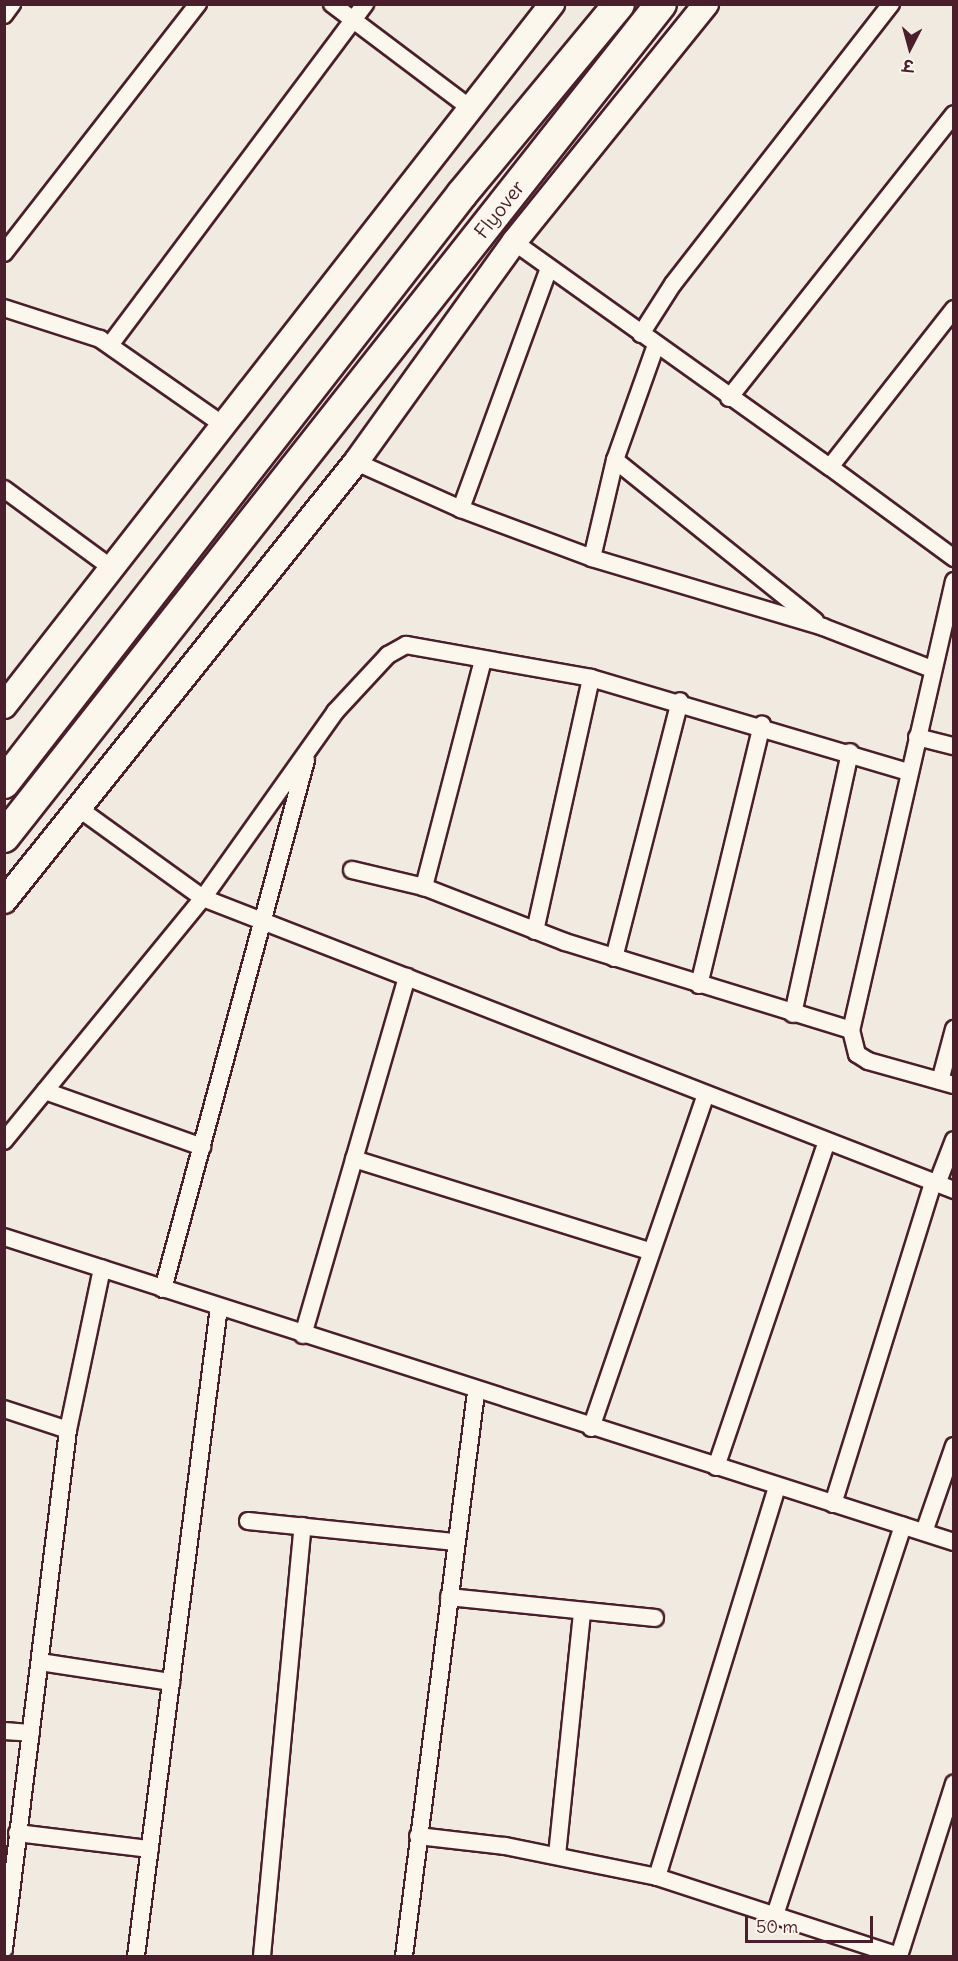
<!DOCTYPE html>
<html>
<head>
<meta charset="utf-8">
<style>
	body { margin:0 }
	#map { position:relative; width:958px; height:1961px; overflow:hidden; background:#f0eae0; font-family:Delius,"Playpen Sans Deva",sans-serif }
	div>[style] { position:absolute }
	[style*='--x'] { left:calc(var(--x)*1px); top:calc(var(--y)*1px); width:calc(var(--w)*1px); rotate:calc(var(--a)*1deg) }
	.roads { filter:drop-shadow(2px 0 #4a1f2b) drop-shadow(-2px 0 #4a1f2b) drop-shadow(0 2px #4a1f2b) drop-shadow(0 -2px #4a1f2b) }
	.street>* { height:16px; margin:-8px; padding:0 8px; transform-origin:8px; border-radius:8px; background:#fbf7ec }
	.secondary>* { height:24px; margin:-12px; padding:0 12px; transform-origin:12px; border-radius:12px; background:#fbf7ec }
	.highway>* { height:30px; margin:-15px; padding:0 15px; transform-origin:15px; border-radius:15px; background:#fbf7ec }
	span { translate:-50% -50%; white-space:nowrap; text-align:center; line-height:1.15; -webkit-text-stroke:4.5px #fbf7ec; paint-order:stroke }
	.street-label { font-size:20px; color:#4a1f2b }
	.frame { position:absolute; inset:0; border:6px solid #4a1f2b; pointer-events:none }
	.north { position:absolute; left:880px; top:18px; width:60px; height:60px; -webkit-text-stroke:4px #fbf7ec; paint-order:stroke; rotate:186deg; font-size:16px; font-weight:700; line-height:24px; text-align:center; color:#4a1f2b }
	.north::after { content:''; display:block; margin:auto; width:21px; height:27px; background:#4a1f2b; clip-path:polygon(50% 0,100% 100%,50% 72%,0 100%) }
	.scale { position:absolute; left:745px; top:1916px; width:128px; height:27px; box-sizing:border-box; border:3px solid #4a1f2b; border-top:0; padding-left:8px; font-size:18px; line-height:21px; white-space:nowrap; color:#4a1f2b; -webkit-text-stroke:4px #fbf7ec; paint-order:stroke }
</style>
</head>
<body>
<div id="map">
	<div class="roads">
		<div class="street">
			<div style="--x:332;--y:4;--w:173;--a:37"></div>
			<div style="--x:4;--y:15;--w:14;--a:-54"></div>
			<div style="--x:514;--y:242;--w:388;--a:35.5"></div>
			<div style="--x:830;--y:467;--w:201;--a:-51.9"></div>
			<div style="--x:4;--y:253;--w:316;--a:-52.1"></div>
			<div style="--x:549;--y:268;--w:257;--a:110.1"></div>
			<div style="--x:461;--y:509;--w:140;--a:20.5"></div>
			<div style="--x:592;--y:558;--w:241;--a:16.6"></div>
			<div style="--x:823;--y:627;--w:117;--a:21.1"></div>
			<div style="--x:4;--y:308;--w:101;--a:17.9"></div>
			<div style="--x:100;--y:339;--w:149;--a:34.9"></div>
			<div style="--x:641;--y:334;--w:59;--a:-57.4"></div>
			<div style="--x:673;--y:284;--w:355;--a:-52.1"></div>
			<div style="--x:110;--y:345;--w:426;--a:-53.2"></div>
			<div style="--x:656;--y:345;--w:122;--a:109.6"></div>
			<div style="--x:615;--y:460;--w:257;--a:38.8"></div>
			<div style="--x:729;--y:398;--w:362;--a:-51.6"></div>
			<div style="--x:356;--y:462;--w:115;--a:24.1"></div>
			<div style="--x:830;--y:467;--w:154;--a:36.3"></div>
			<div style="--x:4;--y:489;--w:135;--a:36.3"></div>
			<div style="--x:592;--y:558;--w:101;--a:-76.8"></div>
			<div style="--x:954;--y:581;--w:461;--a:102.9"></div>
			<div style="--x:851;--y:1030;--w:25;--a:76"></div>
			<div style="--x:857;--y:1054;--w:13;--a:32"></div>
			<div style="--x:868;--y:1061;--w:89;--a:15.6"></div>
			<div style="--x:483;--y:660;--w:235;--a:104.6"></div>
			<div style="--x:424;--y:887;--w:151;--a:21.3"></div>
			<div style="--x:565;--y:942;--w:299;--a:17.1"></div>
			<div style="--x:917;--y:737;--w:38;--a:14"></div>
			<div style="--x:78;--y:808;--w:154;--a:35.8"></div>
			<div style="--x:203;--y:898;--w:806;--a:21.25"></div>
			<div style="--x:352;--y:870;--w:74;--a:13.3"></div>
			<div style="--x:535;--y:931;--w:259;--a:-77.5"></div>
			<div style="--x:614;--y:958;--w:265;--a:-75.6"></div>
			<div style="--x:699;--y:985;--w:268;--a:-76.4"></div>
			<div style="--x:793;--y:1014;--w:268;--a:-77.7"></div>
			<div style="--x:940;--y:1081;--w:54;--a:-74.9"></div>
			<div style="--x:45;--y:1091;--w:167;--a:19.6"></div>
			<div style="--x:4;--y:1141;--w:314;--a:-50.7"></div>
			<div style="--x:203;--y:898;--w:228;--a:-54.6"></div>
			<div style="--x:335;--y:712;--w:78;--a:-47.1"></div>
			<div style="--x:388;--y:655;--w:21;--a:-29"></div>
			<div style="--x:406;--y:645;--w:188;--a:10.1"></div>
			<div style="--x:591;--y:678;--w:332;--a:16.5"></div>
			<div style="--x:354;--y:1159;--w:310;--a:17.3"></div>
			<div style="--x:937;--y:1184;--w:47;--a:-68.9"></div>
			<div style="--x:4;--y:1237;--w:998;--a:17.8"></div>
			<div style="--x:163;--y:1289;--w:548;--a:-74.87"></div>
			<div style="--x:303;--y:1335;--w:373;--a:-73.8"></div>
			<div style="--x:4;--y:1409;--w:67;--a:18.2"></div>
			<div style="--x:591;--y:1428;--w:353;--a:-71"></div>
			<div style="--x:716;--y:1467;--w:344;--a:-71.2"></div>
			<div style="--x:833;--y:1504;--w:337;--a:-72.7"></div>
			<div style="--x:248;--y:1521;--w:209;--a:5.8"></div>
			<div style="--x:924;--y:1532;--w:91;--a:-70.8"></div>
			<div style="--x:449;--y:1597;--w:207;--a:5.8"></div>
			<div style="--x:40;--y:1662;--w:133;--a:8.7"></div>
			<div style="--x:4;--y:1731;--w:27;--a:4"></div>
			<div style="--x:17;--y:1833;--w:134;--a:6.9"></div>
			<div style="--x:418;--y:1836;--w:88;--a:6.6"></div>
			<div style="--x:505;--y:1846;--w:155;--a:11.5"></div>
			<div style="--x:657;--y:1877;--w:255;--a:18.1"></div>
			<div style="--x:557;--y:1855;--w:245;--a:-84.1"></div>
			<div style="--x:657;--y:1877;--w:409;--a:-72.9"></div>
			<div style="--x:775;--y:1915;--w:410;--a:-71.8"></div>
			<div style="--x:4;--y:1949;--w:523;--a:-82.97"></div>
			<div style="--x:68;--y:1430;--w:165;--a:-78.1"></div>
			<div style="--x:136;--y:1956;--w:654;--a:-82.71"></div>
			<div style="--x:262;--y:1956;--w:432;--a:-84.6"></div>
			<div style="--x:404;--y:1956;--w:569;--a:-82.72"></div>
			<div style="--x:899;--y:1956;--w:181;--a:-72.3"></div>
		</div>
		<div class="secondary">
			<div style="--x:4;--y:706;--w:891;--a:-52.02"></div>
			<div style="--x:4;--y:901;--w:563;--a:-51.28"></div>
			<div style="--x:356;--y:462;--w:271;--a:-54.3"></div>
			<div style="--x:514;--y:242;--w:306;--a:-51.1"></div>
		</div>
		<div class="highway">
			<div style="--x:4;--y:783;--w:746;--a:-52.13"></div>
			<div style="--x:462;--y:194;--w:246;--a:-50.4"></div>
			<div style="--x:4;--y:837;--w:1061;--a:-51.74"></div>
		</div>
	</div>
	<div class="street-label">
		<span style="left:499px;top:209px;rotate:-52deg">Flyover</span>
	</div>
	<div class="frame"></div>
	<div class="north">उ</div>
	<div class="scale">50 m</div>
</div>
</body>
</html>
